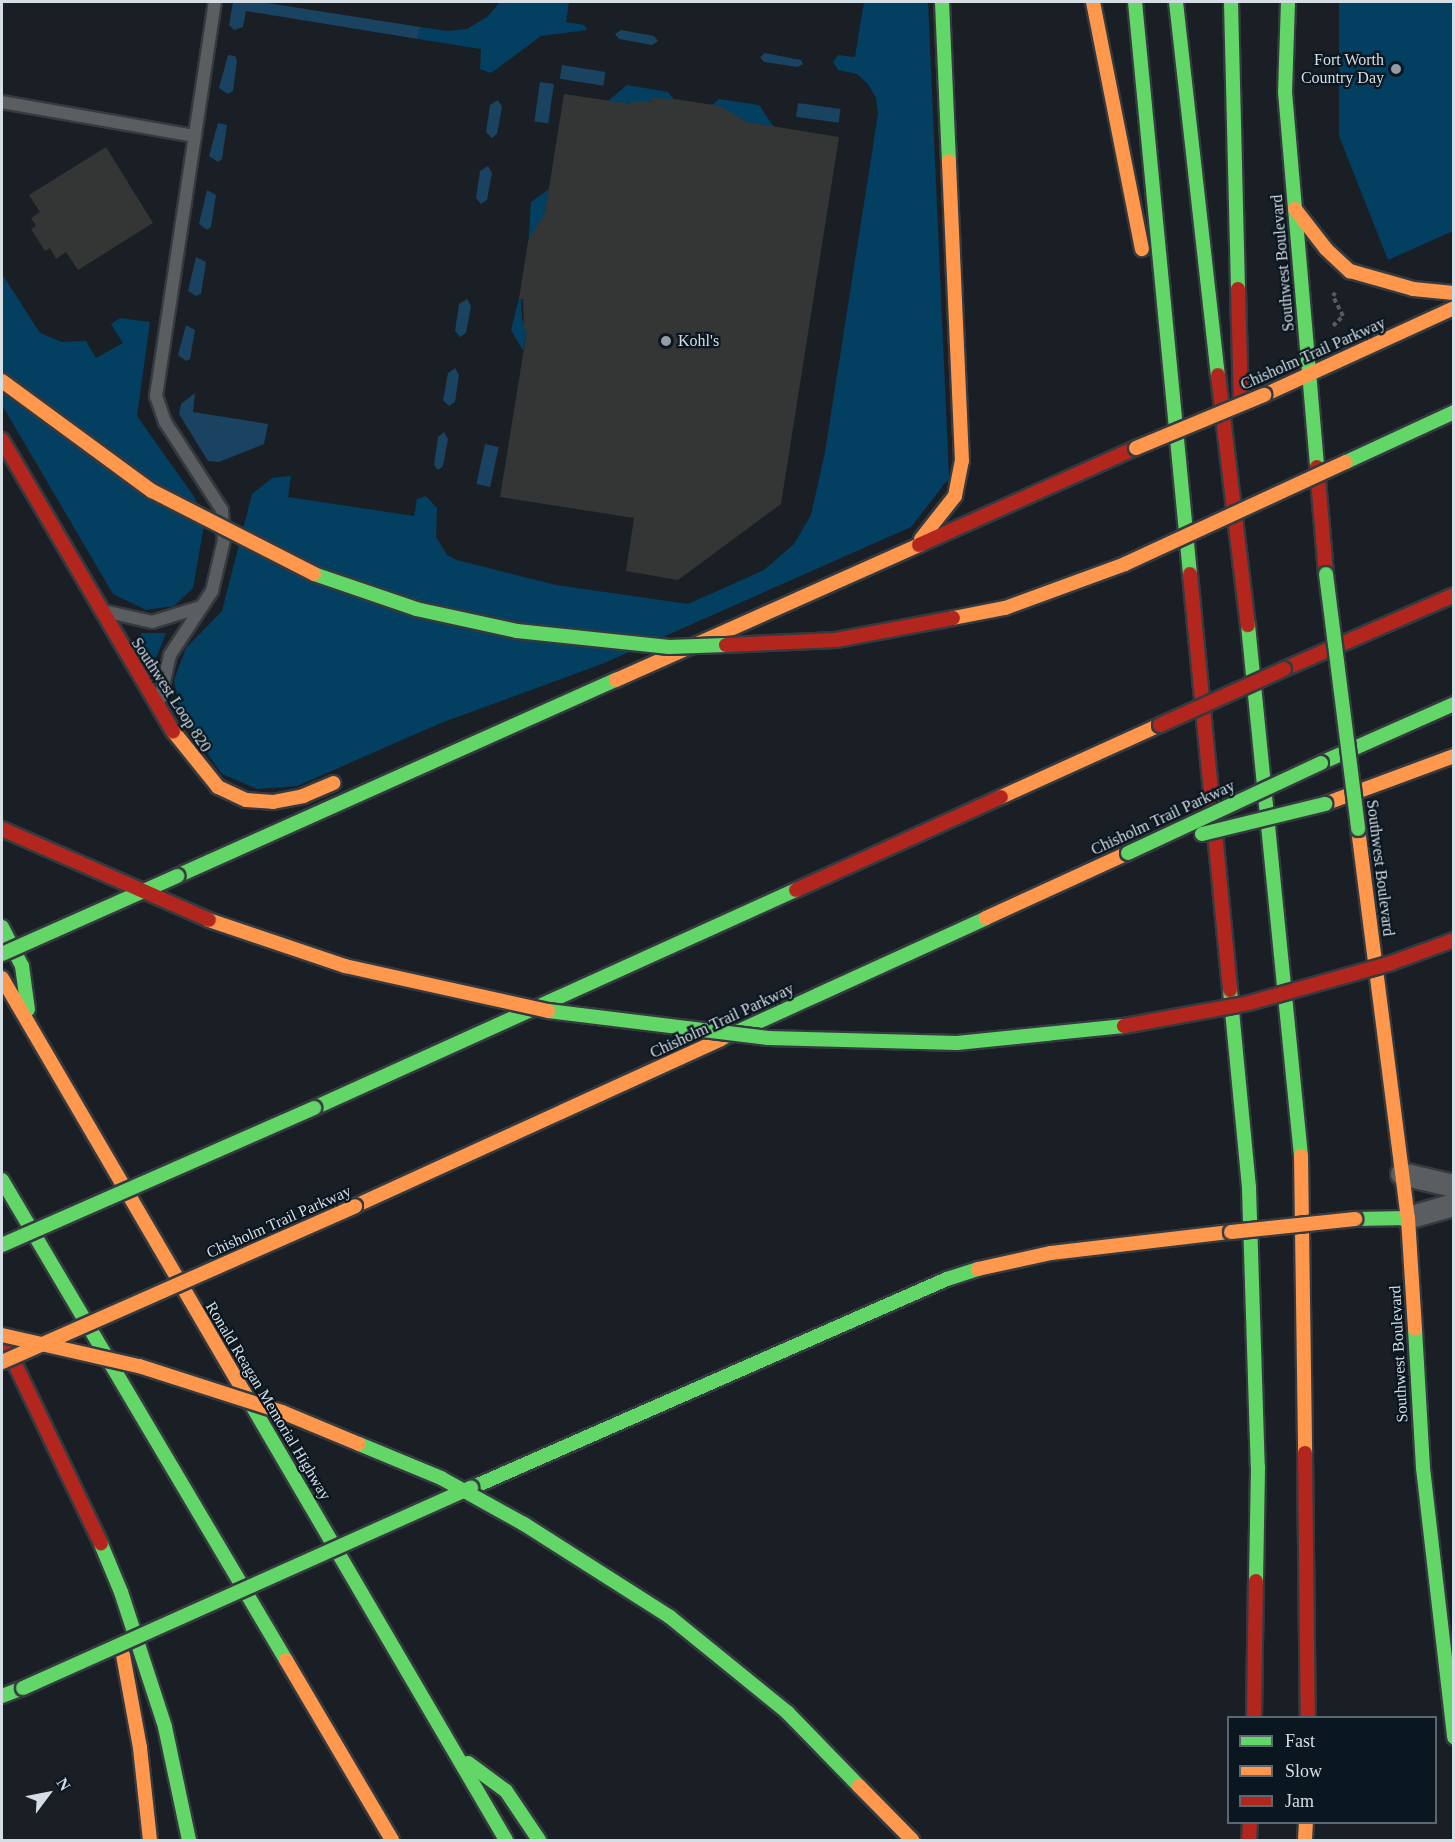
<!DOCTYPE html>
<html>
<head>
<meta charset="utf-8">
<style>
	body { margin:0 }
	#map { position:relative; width:1455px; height:1842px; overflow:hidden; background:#191f25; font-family:"Times New Roman",serif }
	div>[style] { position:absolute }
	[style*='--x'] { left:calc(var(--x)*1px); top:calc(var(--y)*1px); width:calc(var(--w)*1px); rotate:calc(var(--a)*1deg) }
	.green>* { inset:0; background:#033f60 }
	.forest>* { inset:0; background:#194361; transform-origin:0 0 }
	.building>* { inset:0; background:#343635 }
	.path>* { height:4px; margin-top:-2px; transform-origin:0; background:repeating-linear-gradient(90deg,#565a5c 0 4.5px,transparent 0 7.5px) }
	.roads { filter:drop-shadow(2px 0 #343a3f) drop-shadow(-2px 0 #343a3f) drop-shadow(0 2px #343a3f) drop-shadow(0 -2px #343a3f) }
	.lane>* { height:12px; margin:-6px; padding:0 6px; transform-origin:6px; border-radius:6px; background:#5b5e60 }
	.street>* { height:22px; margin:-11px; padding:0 11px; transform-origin:11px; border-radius:11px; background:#5b5e60 }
	.fast>* { height:14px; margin:-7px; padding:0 7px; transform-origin:7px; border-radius:7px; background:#63d668 }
	.slow>* { height:14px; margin:-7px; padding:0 7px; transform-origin:7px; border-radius:7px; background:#ff974d }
	.jam>* { height:14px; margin:-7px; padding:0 7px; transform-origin:7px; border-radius:7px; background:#b3261e }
	.bridges { filter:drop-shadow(2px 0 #343a3f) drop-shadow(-2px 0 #343a3f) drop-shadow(0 2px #343a3f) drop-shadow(0 -2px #343a3f) }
	.fast-bridge>* { height:14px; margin:-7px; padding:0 7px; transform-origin:7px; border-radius:7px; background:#63d668 }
	.slow-bridge>* { height:14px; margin:-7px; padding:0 7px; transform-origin:7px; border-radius:7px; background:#ff974d }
	.jam-bridge>* { height:14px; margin:-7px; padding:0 7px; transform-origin:7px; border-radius:7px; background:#b3261e }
	.dots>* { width:16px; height:16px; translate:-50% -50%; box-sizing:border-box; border:3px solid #0b1720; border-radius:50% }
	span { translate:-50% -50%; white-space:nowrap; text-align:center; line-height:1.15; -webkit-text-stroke:4.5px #0b1720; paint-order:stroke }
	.poi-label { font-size:16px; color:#d6dee5 }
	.right { translate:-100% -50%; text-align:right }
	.left { translate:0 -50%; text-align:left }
	.street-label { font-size:16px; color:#d6dee5 }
	.frame { position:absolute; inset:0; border:3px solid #d6dee5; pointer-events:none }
	.legend { position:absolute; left:1227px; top:1716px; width:210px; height:108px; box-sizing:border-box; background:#0b1720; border:2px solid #5c676f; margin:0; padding:8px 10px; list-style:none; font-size:18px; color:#d6dee5 }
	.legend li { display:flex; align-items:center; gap:12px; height:30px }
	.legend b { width:30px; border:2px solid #5c676f }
	.north { position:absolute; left:18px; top:1764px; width:60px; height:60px; -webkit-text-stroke:4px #0b1720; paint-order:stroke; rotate:58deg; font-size:16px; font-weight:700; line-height:24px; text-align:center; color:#d6dee5 }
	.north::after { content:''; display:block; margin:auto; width:21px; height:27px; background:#d6dee5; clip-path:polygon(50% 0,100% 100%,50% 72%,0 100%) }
</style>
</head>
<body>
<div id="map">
	<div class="green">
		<div style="clip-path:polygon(500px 2px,569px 2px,566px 22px,584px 25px,587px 30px,541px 36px,491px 73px,480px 69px,481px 49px,418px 39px,420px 27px,448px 31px,467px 29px,487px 17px)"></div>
		<div style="clip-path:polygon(864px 2px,928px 2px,949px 478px,911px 527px,602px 664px,441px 723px,297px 786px,257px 789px,222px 774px,179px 713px,174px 680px,186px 648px,222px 611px,252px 494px,272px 478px,291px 476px,288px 497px,414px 516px,417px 499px,426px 496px,437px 508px,436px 537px,447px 555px,457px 560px,556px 585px,688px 604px,764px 570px,794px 544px,811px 515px,825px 452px,878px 114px,876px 98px,868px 84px,857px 74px,838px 70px,833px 62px,838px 55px,855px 57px)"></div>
		<div style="clip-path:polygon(1339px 2px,1453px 2px,1453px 231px,1388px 260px,1339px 136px)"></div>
		<div style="clip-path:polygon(627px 85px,668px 92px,674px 99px,631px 104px,608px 101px)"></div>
		<div style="clip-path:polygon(719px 99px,759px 105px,774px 127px,747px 122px,719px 109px,712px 105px)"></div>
		<div style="clip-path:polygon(549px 189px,545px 213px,528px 247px,531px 202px)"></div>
		<div style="clip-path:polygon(2px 274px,40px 333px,62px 342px,86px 341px,96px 358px,123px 343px,111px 324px,120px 318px,150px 322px,137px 416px,195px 498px,204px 526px,193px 588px,174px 606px,146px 610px,113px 594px,2px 405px)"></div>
		<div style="clip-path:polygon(521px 290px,522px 319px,527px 330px,523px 351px,511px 330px)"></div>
		<div style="clip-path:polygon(142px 633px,166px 633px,155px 661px,138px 638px)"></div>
	</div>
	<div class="forest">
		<div style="clip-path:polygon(233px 2px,261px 2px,420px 27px,418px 39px,246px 11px,243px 27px,234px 30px,229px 25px)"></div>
		<div style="clip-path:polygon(621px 30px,654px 36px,658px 41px,652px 45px,619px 39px,615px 34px)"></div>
		<div style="clip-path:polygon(765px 53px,801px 60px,803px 64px,798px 67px,764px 62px,760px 57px)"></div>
		<div style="clip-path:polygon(228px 55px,235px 56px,237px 61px,233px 91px,228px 94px,219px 88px)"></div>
		<div style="left:562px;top:65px;width:44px;height:14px;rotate:9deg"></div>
		<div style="left:540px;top:82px;width:14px;height:40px;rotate:8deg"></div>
		<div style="clip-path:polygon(498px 100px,502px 107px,497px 134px,492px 138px,486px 132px,490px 105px)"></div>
		<div style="left:798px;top:103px;width:43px;height:14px;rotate:8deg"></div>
		<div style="clip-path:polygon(218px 123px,227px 125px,222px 159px,218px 162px,209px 156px)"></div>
		<div style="clip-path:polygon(488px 166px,492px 173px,487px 200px,481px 204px,476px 198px,480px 171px)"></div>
		<div style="clip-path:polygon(207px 190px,216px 195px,211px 227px,207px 230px,199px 224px)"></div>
		<div style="clip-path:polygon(196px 257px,206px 262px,201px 294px,196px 296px,188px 291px)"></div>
		<div style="clip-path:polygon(467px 299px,471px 306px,466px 333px,460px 337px,455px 331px,459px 304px)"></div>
		<div style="clip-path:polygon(186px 325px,195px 330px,190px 359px,186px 361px,178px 355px)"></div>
		<div style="clip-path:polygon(455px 368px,459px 375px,455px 402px,449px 406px,443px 400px,448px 373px)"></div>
		<div style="clip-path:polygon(195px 393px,193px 412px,268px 424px,264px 444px,219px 462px,208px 461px,179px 414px,181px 404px)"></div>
		<div style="clip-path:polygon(444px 432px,448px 439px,443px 466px,438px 470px,434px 465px,438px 437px)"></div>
		<div style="left:485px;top:444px;width:14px;height:41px;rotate:12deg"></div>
	</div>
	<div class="building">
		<div style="clip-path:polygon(564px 94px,631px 104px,631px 101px,651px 102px,652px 98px,674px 99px,720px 106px,747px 122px,839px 137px,781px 504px,678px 580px,626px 571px,634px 518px,500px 497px,527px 330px,524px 329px,523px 299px,519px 299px,528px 241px,545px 213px)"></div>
		<div style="clip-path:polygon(106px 147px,153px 223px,78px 270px,66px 252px,56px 259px,50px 248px,45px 251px,31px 229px,36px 226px,31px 218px,40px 212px,29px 195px)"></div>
	</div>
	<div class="path">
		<div style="--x:1333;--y:326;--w:14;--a:-45"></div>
		<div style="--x:1343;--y:316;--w:22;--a:-117"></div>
		<div style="--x:1333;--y:296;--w:4;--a:-56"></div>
	</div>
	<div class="roads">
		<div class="lane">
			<div style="--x:2;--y:102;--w:196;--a:10"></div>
			<div style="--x:108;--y:612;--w:45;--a:12.8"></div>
			<div style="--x:152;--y:622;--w:51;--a:-17"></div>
			<div style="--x:160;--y:699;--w:45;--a:-77.2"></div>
			<div style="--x:170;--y:655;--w:77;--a:-56.7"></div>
			<div style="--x:212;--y:591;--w:52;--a:-76.8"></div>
			<div style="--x:224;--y:540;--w:30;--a:-94"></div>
			<div style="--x:222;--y:510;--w:105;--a:-122.9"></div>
			<div style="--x:165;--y:422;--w:28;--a:-109"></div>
			<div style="--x:156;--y:396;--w:398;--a:-81.5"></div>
		</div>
		<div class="street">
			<div style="--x:1402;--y:1174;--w:53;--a:13"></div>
			<div style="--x:1408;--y:1218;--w:48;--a:-15.8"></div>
		</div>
		<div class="fast">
			<div style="--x:942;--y:2;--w:159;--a:87.5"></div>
			<div style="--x:1135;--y:2;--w:575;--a:84.51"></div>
			<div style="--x:1176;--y:2;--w:375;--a:83.6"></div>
			<div style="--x:1231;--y:2;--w:287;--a:88.6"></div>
			<div style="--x:1288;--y:2;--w:90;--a:91.9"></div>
			<div style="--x:1285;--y:92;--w:376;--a:85.1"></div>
			<div style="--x:1248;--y:625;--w:534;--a:84.3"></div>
			<div style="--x:1323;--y:762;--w:143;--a:-23.9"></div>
			<div style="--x:177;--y:876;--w:481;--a:-24.1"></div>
			<div style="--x:2;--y:927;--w:44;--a:62.9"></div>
			<div style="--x:22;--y:966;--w:44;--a:82.2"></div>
			<div style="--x:1230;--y:990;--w:199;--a:84.5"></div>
			<div style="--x:1249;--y:1188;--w:279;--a:88.2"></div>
			<div style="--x:1258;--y:1467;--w:114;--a:91"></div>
			<div style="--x:721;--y:1039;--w:291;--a:-24.5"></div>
			<div style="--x:314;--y:1108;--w:529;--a:-24.34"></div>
			<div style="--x:2;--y:1180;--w:558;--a:59.39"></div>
			<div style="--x:1355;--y:1219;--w:53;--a:-1.1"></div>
			<div style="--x:1415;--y:1329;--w:139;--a:86.7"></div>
			<div style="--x:1423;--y:1468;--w:271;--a:83.4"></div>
			<div style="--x:244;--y:1392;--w:519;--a:59.68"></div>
			<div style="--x:471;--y:1488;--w:520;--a:-23.71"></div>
			<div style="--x:947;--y:1279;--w:33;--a:-18"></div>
			<div style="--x:101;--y:1544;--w:52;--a:67.4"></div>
			<div style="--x:121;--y:1592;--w:142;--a:71.9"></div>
			<div style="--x:165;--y:1727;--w:116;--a:78"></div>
			<div style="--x:2;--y:1696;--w:22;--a:-21"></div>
			<div style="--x:468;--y:1763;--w:47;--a:36.4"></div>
			<div style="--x:506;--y:1791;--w:59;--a:56"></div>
		</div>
		<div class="slow">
			<div style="--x:1093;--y:2;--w:252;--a:78.8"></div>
			<div style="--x:1295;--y:209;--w:51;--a:52.2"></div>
			<div style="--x:1326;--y:249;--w:33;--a:43"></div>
			<div style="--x:1350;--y:271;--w:66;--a:15.9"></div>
			<div style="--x:1413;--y:289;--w:41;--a:5.6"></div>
			<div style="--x:1264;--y:395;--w:209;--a:-24.6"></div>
			<div style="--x:921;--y:539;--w:55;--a:-51.7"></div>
			<div style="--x:955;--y:496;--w:36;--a:-79"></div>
			<div style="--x:962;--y:461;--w:300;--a:-92.5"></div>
			<div style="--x:616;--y:680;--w:332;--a:-24"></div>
			<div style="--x:173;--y:731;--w:72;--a:51.2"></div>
			<div style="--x:218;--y:787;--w:31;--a:25"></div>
			<div style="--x:246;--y:800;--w:27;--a:4"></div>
			<div style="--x:273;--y:802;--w:31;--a:-11"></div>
			<div style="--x:303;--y:796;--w:33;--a:-23"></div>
			<div style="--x:1001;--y:797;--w:175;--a:-24.4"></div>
			<div style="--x:1327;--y:803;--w:135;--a:-20.3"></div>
			<div style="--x:1358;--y:829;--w:392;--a:82.7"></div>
			<div style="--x:1408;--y:1218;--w:111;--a:86.4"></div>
			<div style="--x:986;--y:918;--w:156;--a:-24.6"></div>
			<div style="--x:2;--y:978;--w:480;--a:59.7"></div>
			<div style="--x:1301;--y:1156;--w:297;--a:89.2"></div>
			<div style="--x:355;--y:1206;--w:402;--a:-24.5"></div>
			<div style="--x:978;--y:1269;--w:75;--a:-12.4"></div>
			<div style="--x:1051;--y:1253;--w:181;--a:-6.7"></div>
			<div style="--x:123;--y:1655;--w:95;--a:79.6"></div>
			<div style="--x:140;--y:1748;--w:93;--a:83.8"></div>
			<div style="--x:286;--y:1660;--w:209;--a:59.5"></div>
			<div style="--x:1305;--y:1840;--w:18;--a:-87"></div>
		</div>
		<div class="jam">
			<div style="--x:1238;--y:289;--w:113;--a:88.5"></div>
			<div style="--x:1218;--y:375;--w:252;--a:83.2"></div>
			<div style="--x:2;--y:440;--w:338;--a:59.6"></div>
			<div style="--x:1317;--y:467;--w:107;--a:85.2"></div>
			<div style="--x:919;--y:545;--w:238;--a:-24.1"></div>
			<div style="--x:1190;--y:574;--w:418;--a:84.5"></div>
			<div style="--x:1284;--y:669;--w:185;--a:-23.5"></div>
			<div style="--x:796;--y:890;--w:225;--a:-24.4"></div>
			<div style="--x:2;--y:1337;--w:229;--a:64.4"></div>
			<div style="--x:1305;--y:1453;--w:265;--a:89.4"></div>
			<div style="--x:1254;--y:1718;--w:137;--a:-89.2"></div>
			<div style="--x:1249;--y:1840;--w:18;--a:-87"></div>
		</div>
	</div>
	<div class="bridges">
		<div class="fast-bridge">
			<div style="--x:1346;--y:462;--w:119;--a:-24.8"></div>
			<div style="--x:314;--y:574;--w:108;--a:18.9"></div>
			<div style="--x:416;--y:609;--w:103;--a:12.3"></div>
			<div style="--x:517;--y:631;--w:153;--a:6"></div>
			<div style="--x:669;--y:647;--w:57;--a:-2"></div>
			<div style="--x:1326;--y:574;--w:257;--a:82.8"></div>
			<div style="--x:1202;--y:834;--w:127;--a:-13.7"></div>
			<div style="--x:1128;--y:853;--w:213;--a:-25"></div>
			<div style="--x:2;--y:954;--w:192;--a:-24"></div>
			<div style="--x:548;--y:1011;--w:222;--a:7"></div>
			<div style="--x:768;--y:1038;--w:189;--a:1.5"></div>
			<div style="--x:957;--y:1043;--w:168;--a:-5.8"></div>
			<div style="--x:2;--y:1245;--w:341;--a:-23.7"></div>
			<div style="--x:359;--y:1444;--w:89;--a:22.5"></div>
			<div style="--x:441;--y:1478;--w:95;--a:29"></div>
			<div style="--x:524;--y:1524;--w:173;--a:32.5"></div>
			<div style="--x:670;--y:1617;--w:151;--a:39.1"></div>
			<div style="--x:787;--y:1712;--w:103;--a:45.8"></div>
			<div style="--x:23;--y:1688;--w:491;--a:-24.1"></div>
		</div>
		<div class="slow-bridge">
			<div style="--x:2;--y:381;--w:186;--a:36.3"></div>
			<div style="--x:152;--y:491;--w:182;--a:27.1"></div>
			<div style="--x:1136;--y:448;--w:139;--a:-22.5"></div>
			<div style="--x:953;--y:618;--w:53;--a:-10.9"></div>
			<div style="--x:1005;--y:608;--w:128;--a:-20.1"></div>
			<div style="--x:1125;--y:564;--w:243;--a:-24.8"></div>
			<div style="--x:209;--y:920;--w:144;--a:18.7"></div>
			<div style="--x:345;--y:966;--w:208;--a:12.5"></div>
			<div style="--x:1231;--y:1232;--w:125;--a:-6"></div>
			<div style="--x:2;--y:1335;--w:140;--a:12.8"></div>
			<div style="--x:139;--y:1366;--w:150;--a:17.8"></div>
			<div style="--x:282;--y:1412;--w:83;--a:22.6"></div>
			<div style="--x:2;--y:1362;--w:386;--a:-23.8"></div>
			<div style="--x:859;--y:1786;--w:76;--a:45.5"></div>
		</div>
		<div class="jam-bridge">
			<div style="--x:726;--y:645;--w:110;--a:-2.6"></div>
			<div style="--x:836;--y:640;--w:119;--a:-10.6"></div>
			<div style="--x:1160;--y:725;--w:136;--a:-24.3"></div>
			<div style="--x:2;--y:829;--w:226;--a:23.7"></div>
			<div style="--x:1124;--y:1026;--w:127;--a:-10.4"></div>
			<div style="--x:1249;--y:1003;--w:148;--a:-15.7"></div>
			<div style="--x:1391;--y:963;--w:67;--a:-20.1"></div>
		</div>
	</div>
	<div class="dots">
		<div style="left:1396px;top:69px;background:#949ba2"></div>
		<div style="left:666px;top:341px;background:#949ba2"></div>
	</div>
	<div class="poi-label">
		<span class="right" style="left:1384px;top:69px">Fort Worth<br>Country Day</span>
		<span class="left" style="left:678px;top:341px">Kohl's</span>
	</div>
	<div class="street-label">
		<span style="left:1283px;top:263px;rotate:-95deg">Southwest Boulevard</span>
		<span style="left:1313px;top:354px;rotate:-24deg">Chisholm Trail Parkway</span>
		<span style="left:171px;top:695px;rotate:57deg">Southwest Loop 820</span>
		<span style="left:1163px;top:818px;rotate:-25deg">Chisholm Trail Parkway</span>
		<span style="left:1380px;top:868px;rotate:83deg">Southwest Boulevard</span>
		<span style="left:722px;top:1021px;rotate:-25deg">Chisholm Trail Parkway</span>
		<span style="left:279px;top:1222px;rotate:-24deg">Chisholm Trail Parkway</span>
		<span style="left:1399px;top:1354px;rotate:-93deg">Southwest Boulevard</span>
		<span style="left:268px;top:1401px;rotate:59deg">Ronald Reagan Memorial Highway</span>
	</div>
	<div class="frame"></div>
	<ul class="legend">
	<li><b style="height:8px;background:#63d668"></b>Fast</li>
	<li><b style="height:8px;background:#ff974d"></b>Slow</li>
	<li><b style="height:8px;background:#b3261e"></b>Jam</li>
	</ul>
	<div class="north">N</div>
</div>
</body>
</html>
